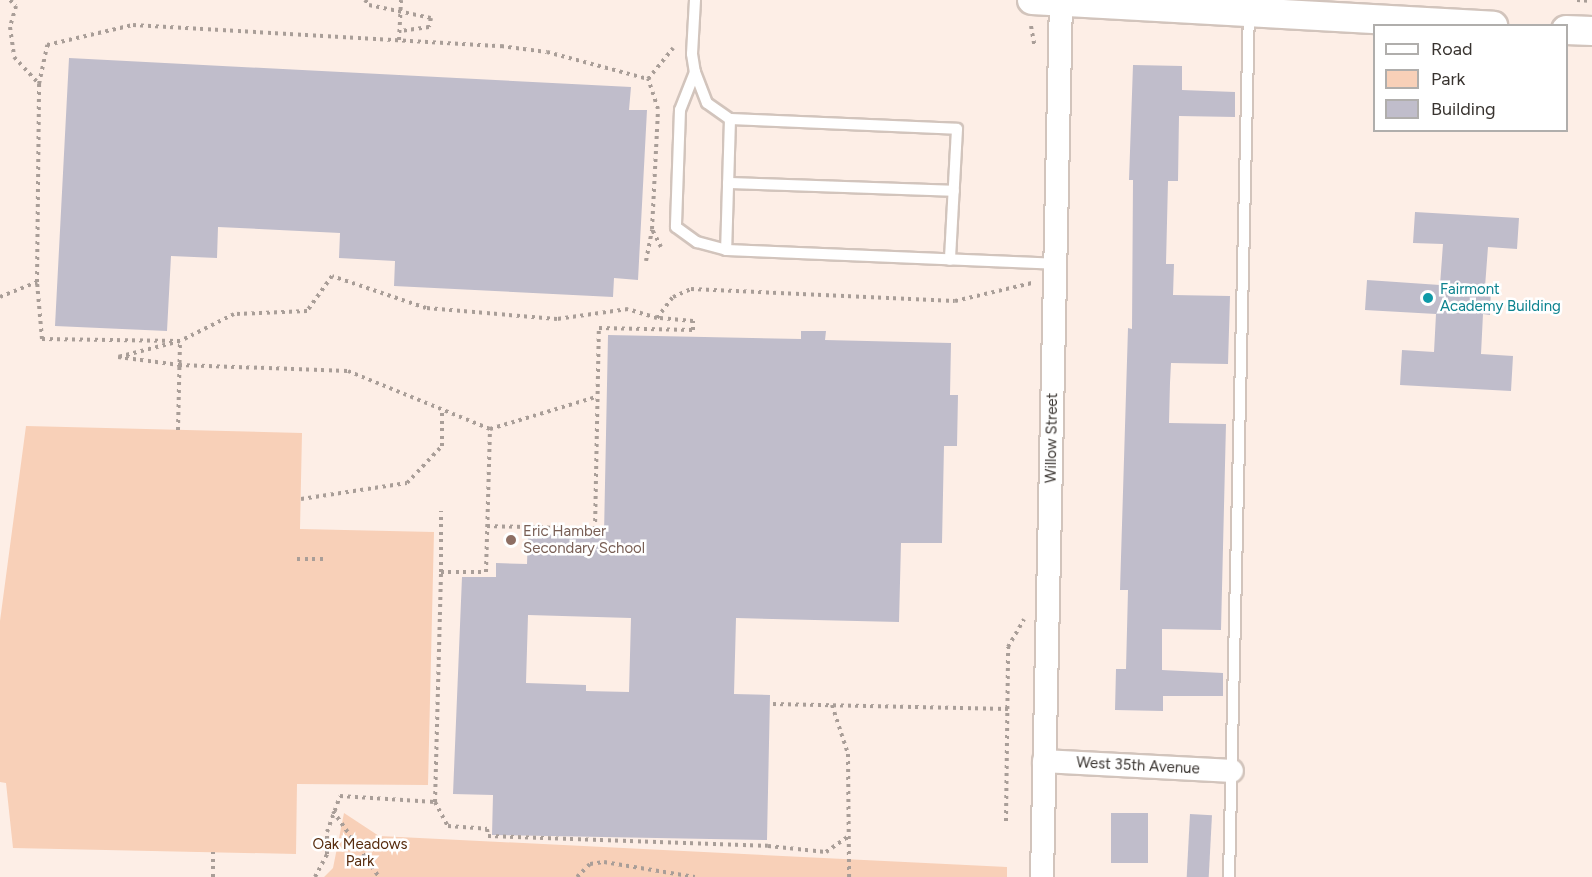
<!DOCTYPE html>
<html>
<head>
<meta charset="utf-8">
<style>
	body { margin:0 }
	#map { position:relative; width:1592px; height:877px; overflow:hidden; background:#fdeee6; font-family:Figtree,sans-serif }
	div>[style] { position:absolute }
	[style*='--x'] { left:calc(var(--x)*1px); top:calc(var(--y)*1px); width:calc(var(--w)*1px); rotate:calc(var(--a)*1deg) }
	.green>* { inset:0; background:#f8d0b8 }
	.building>* { inset:0; background:#c0bdcb; transform-origin:0 0 }
	.path>* { height:4px; margin-top:-2px; transform-origin:0; background:repeating-linear-gradient(90deg,#a99e98 0 3px,transparent 0 7.5px) }
	.roads { filter:drop-shadow(2px 0 #d2c4bc) drop-shadow(-2px 0 #d2c4bc) drop-shadow(0 2px #d2c4bc) drop-shadow(0 -2px #d2c4bc) }
	.service>* { height:10px; margin:-5px; padding:0 5px; transform-origin:5px; border-radius:5px; background:#fff }
	.minor>* { height:22px; margin:-11px; padding:0 11px; transform-origin:11px; border-radius:11px; background:#fff }
	.tertiary>* { height:28px; margin:-14px; padding:0 14px; transform-origin:14px; border-radius:14px; background:#fff }
	.dots>* { width:16px; height:16px; translate:-50% -50%; box-sizing:border-box; border:3px solid #fff; border-radius:50% }
	span { translate:-50% -50%; white-space:nowrap; text-align:center; line-height:1.15; -webkit-text-stroke:5px #fff; paint-order:stroke }
	.culture-label { font-size:15px; color:#0d838f }
	.left { translate:0 -50%; text-align:left }
	.street-label { font-size:15px; color:#393430 }
	.education-label { font-size:15px; color:#785e54 }
	.park-label { font-size:15px; color:#572c0e }
	.legend { position:absolute; left:1373px; top:24px; width:195px; height:108px; box-sizing:border-box; background:#fff; border:2px solid #b0aeac; margin:0; padding:8px 10px; list-style:none; font-size:18px; color:#393430 }
	.legend li { display:flex; align-items:center; gap:12px; height:30px }
	.legend b { width:30px; border:2px solid #b0aeac }
</style>
</head>
<body>
<div id="map">
	<div class="green">
		<div style="clip-path:polygon(26px 426px,302px 433px,300px 529px,434px 532px,428px 785px,297px 784px,296px 854px,13px 848px,6px 783px,0 782px,0 621px)"></div>
		<div style="clip-path:polygon(344px 813px,379px 836px,1007px 867px,1007px 877px,324px 877px,333px 868px)"></div>
	</div>
	<div class="building">
		<div style="clip-path:polygon(69px 58px,631px 87px,629px 110px,647px 110px,638px 280px,614px 278px,613px 297px,394px 286px,395px 261px,339px 258px,340px 233px,218px 227px,217px 258px,171px 256px,167px 331px,55px 326px)"></div>
		<div style="clip-path:polygon(1133px 65px,1182px 66px,1182px 90px,1235px 92px,1235px 117px,1179px 116px,1178px 181px,1168px 181px,1166px 264px,1174px 264px,1173px 295px,1230px 296px,1228px 364px,1171px 363px,1170px 383px,1169px 423px,1226px 424px,1221px 630px,1162px 629px,1162px 670px,1223px 673px,1223px 696px,1163px 696px,1163px 711px,1115px 710px,1116px 669px,1126px 669px,1128px 590px,1120px 590px,1128px 328px,1132px 329px,1133px 180px,1129px 180px)"></div>
		<div style="clip-path:polygon(1415px 212px,1519px 218px,1517px 249px,1488px 247px,1485px 287px,1491px 287px,1490px 315px,1483px 314px,1481px 354px,1513px 356px,1511px 391px,1400px 385px,1402px 350px,1434px 352px,1436px 314px,1365px 310px,1367px 280px,1440px 285px,1443px 244px,1413px 243px)"></div>
		<div style="clip-path:polygon(evenodd,801px 331px,826px 331px,825px 340px,951px 343px,950px 395px,958px 395px,957px 446px,944px 446px,942px 543px,901px 543px,899px 622px,736px 618px,734px 694px,770px 695px,767px 840px,492px 835px,493px 795px,453px 794px,462px 577px,496px 577px,496px 563px,527px 564px,528px 533px,604px 534px,608px 335px,801px 339px,801px 331px,528px 615px,631px 618px,629px 692px,586px 691px,586px 685px,526px 683px,528px 615px)"></div>
		<div style="left:1111px;top:813px;width:37px;height:50px"></div>
		<div style="left:1190px;top:814px;width:22px;height:63px;rotate:3deg"></div>
	</div>
	<div class="path">
		<div style="--x:10;--y:0;--w:8;--a:45"></div>
		<div style="--x:16;--y:6;--w:22;--a:106"></div>
		<div style="--x:10;--y:27;--w:30;--a:82"></div>
		<div style="--x:14;--y:57;--w:37;--a:47"></div>
		<div style="--x:365;--y:0;--w:6;--a:51"></div>
		<div style="--x:369;--y:5;--w:63;--a:11.8"></div>
		<div style="--x:431;--y:18;--w:9;--a:103"></div>
		<div style="--x:429;--y:27;--w:29;--a:172"></div>
		<div style="--x:1577;--y:0;--w:15;--a:4"></div>
		<div style="--x:1031;--y:26;--w:22;--a:80"></div>
		<div style="--x:399;--y:40;--w:40;--a:-87.1"></div>
		<div style="--x:661;--y:247;--w:20;--a:-117"></div>
		<div style="--x:652;--y:229;--w:120;--a:-87.1"></div>
		<div style="--x:658;--y:109;--w:32;--a:-108"></div>
		<div style="--x:648;--y:79;--w:40;--a:-51"></div>
		<div style="--x:646;--y:261;--w:32;--a:-79"></div>
		<div style="--x:0;--y:297;--w:40;--a:-22"></div>
		<div style="--x:657;--y:318;--w:26;--a:-53"></div>
		<div style="--x:673;--y:297;--w:20;--a:-24"></div>
		<div style="--x:691;--y:289;--w:264;--a:2.6"></div>
		<div style="--x:955;--y:301;--w:79;--a:-13.2"></div>
		<div style="--x:178;--y:430;--w:89;--a:-88.7"></div>
		<div style="--x:180;--y:341;--w:138;--a:-179.2"></div>
		<div style="--x:42;--y:339;--w:57;--a:-95"></div>
		<div style="--x:37;--y:282;--w:198;--a:-89.4"></div>
		<div style="--x:39;--y:84;--w:40;--a:-78"></div>
		<div style="--x:47;--y:45;--w:88;--a:-13.1"></div>
		<div style="--x:133;--y:25;--w:369;--a:3.3"></div>
		<div style="--x:501;--y:46;--w:46;--a:7.4"></div>
		<div style="--x:547;--y:52;--w:105;--a:15"></div>
		<div style="--x:301;--y:499;--w:107;--a:-8.6"></div>
		<div style="--x:407;--y:483;--w:51;--a:-46.6"></div>
		<div style="--x:442;--y:446;--w:37;--a:-90"></div>
		<div style="--x:487;--y:526;--w:108;--a:1.6"></div>
		<div style="--x:595;--y:529;--w:201;--a:-88.9"></div>
		<div style="--x:599;--y:328;--w:94;--a:1.2"></div>
		<div style="--x:693;--y:330;--w:9;--a:-90"></div>
		<div style="--x:693;--y:321;--w:36;--a:-175"></div>
		<div style="--x:657;--y:318;--w:30;--a:-163"></div>
		<div style="--x:628;--y:309;--w:72;--a:172"></div>
		<div style="--x:557;--y:319;--w:131;--a:-175.2"></div>
		<div style="--x:426;--y:308;--w:99;--a:-161.2"></div>
		<div style="--x:332;--y:276;--w:43;--a:125.5"></div>
		<div style="--x:307;--y:311;--w:73;--a:177.6"></div>
		<div style="--x:234;--y:314;--w:60;--a:153.4"></div>
		<div style="--x:180;--y:341;--w:64;--a:165.5"></div>
		<div style="--x:118;--y:357;--w:62;--a:7.5"></div>
		<div style="--x:179;--y:365;--w:169;--a:2"></div>
		<div style="--x:348;--y:371;--w:153;--a:22.2"></div>
		<div style="--x:490;--y:429;--w:111;--a:-16.8"></div>
		<div style="--x:297;--y:559;--w:27;--a:0"></div>
		<div style="--x:441;--y:572;--w:61;--a:-90"></div>
		<div style="--x:773;--y:704;--w:235;--a:1.2"></div>
		<div style="--x:832;--y:705;--w:52;--a:71.9"></div>
		<div style="--x:848;--y:754;--w:123;--a:89.5"></div>
		<div style="--x:435;--y:802;--w:27;--a:62"></div>
		<div style="--x:448;--y:826;--w:39;--a:4"></div>
		<div style="--x:487;--y:829;--w:7;--a:82"></div>
		<div style="--x:488;--y:836;--w:280;--a:2"></div>
		<div style="--x:768;--y:846;--w:58;--a:5.9"></div>
		<div style="--x:826;--y:852;--w:28;--a:-35"></div>
		<div style="--x:333;--y:811;--w:80;--a:55.1"></div>
		<div style="--x:1006;--y:821;--w:174;--a:-89.3"></div>
		<div style="--x:1008;--y:647;--w:32;--a:-60"></div>
		<div style="--x:213;--y:877;--w:25;--a:-90"></div>
		<div style="--x:315;--y:877;--w:26;--a:-62"></div>
		<div style="--x:327;--y:854;--w:22;--a:-90"></div>
		<div style="--x:327;--y:832;--w:38;--a:-70"></div>
		<div style="--x:340;--y:796;--w:95;--a:3.6"></div>
		<div style="--x:435;--y:802;--w:230;--a:-88.5"></div>
		<div style="--x:441;--y:572;--w:45;--a:0"></div>
		<div style="--x:486;--y:572;--w:143;--a:-88.4"></div>
		<div style="--x:577;--y:877;--w:18;--a:-45"></div>
		<div style="--x:590;--y:864;--w:14;--a:-8"></div>
		<div style="--x:604;--y:862;--w:92;--a:9.4"></div>
	</div>
	<div class="roads">
		<div class="service">
			<div style="--x:695;--y:0;--w:54;--a:93.2"></div>
			<div style="--x:692;--y:54;--w:18;--a:81"></div>
			<div style="--x:695;--y:72;--w:33;--a:69"></div>
			<div style="--x:707;--y:103;--w:28;--a:35"></div>
			<div style="--x:730;--y:119;--w:227;--a:2.5"></div>
			<div style="--x:957;--y:129;--w:131;--a:93.1"></div>
			<div style="--x:695;--y:72;--w:41;--a:111.5"></div>
			<div style="--x:680;--y:110;--w:117;--a:92"></div>
			<div style="--x:676;--y:227;--w:26;--a:36"></div>
			<div style="--x:697;--y:242;--w:30;--a:15"></div>
			<div style="--x:730;--y:119;--w:131;--a:91.7"></div>
			<div style="--x:726;--y:250;--w:330;--a:2.4"></div>
			<div style="--x:728;--y:183;--w:226;--a:2"></div>
			<div style="--x:1229;--y:877;--w:865;--a:-88.68"></div>
		</div>
		<div class="minor">
			<div style="--x:1044;--y:761;--w:188;--a:3"></div>
			<div style="--x:1042;--y:877;--w:877;--a:-88.76"></div>
		</div>
		<div class="tertiary">
			<div style="--x:1032;--y:0;--w:462;--a:3.2"></div>
			<div style="--x:1566;--y:30;--w:26;--a:2"></div>
		</div>
	</div>
	<div class="dots">
		<div style="left:1428px;top:298px;background:#0f9aa8"></div>
		<div style="left:511px;top:540px;background:#8d6e63"></div>
	</div>
	<div class="culture-label">
		<span class="left" style="left:1440px;top:298px">Fairmont<br>Academy Building</span>
	</div>
	<div class="street-label">
		<span style="left:1052px;top:438px;rotate:-89deg">Willow Street</span>
		<span style="left:1138px;top:766px;rotate:3deg">West 35th Avenue</span>
	</div>
	<div class="education-label">
		<span class="left" style="left:523px;top:540px">Eric Hamber<br>Secondary School</span>
	</div>
	<div class="park-label">
		<span style="left:360px;top:853px">Oak Meadows<br>Park</span>
	</div>
	<ul class="legend">
	<li><b style="height:8px;background:#fff"></b>Road</li>
	<li><b style="height:16px;background:#f8d0b8"></b>Park</li>
	<li><b style="height:16px;background:#c0bdcb"></b>Building</li>
	</ul>
</div>
</body>
</html>
